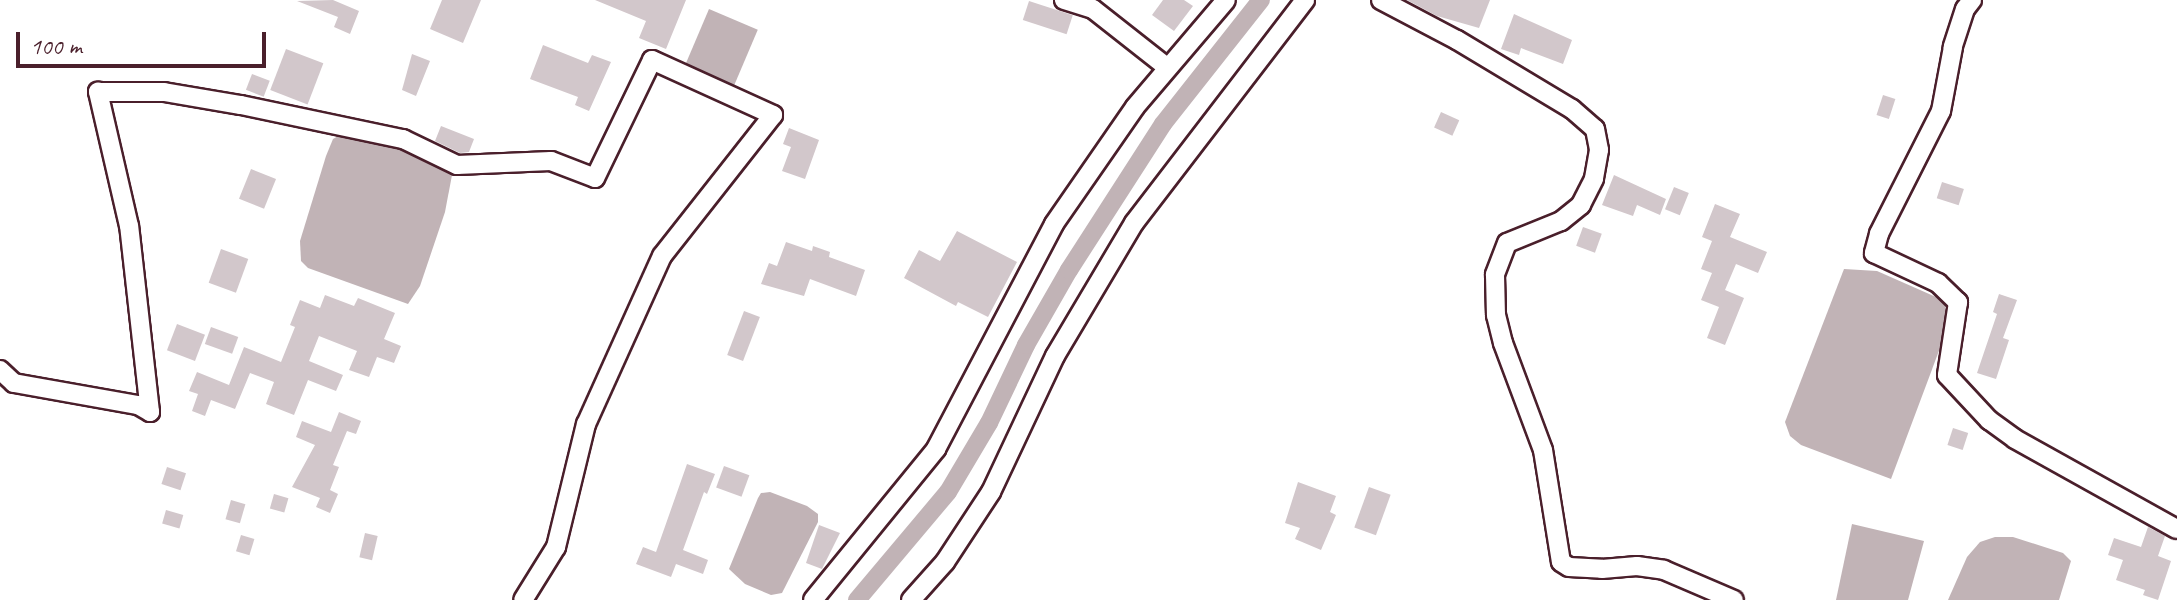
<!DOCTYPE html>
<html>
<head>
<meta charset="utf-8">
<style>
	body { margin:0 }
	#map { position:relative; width:2177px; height:600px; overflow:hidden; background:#fff; font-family:Caveat,sans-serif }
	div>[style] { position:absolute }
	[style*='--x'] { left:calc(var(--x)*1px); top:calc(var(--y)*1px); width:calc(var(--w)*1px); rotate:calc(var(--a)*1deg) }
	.water>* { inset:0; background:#c1b3b6; transform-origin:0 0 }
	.canal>* { height:18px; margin:-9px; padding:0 9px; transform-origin:9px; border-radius:9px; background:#c1b3b6 }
	.building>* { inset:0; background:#d2c7cb; transform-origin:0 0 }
	.roads { filter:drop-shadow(2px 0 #4a1f2b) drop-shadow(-2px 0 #4a1f2b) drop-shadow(0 2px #4a1f2b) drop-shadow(0 -2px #4a1f2b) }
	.street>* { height:18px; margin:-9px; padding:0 9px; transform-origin:9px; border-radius:9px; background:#fff }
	span { translate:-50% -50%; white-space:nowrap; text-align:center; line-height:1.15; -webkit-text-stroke:6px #fff; paint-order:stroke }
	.scale { position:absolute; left:16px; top:32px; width:250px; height:36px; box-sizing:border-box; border:4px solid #4a1f2b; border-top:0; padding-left:10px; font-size:24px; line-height:28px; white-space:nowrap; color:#4a1f2b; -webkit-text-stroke:6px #fff; paint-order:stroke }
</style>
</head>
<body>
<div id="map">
	<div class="water">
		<div style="left:709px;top:9px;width:53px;height:62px;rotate:23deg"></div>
		<div style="clip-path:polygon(340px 135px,392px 143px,446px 167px,452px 175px,445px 212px,420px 286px,408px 304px,308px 268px,301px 261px,300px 241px,326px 156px,333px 139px)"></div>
		<div style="clip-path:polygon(1844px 269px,1877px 271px,1945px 301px,1946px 332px,1891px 479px,1801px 445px,1790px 436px,1785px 422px)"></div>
		<div style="clip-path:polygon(770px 492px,807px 506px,818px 514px,818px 522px,782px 593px,771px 595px,745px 584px,729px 569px,758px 498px,761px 493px)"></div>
		<div style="clip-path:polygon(1852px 524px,1924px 541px,1908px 600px,1836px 600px)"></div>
		<div style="clip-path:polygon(1995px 537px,2013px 537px,2063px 553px,2071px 561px,2059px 600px,1948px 600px,1967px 557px,1980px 542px)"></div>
	</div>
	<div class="canal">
		<div style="--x:857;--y:600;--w:141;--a:-49.9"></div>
		<div style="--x:948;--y:492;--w:80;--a:-59.3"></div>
		<div style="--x:989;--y:423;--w:86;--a:-64.6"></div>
		<div style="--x:1026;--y:345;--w:86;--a:-60.2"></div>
		<div style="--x:1069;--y:270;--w:174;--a:-57.2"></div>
		<div style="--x:1163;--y:124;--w:158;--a:-51.7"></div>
	</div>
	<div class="building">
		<div style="clip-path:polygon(333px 0,359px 11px,350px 34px,334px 27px,338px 17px,297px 1px)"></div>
		<div style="clip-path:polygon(442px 0,481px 0,463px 43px,430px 29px)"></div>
		<div style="clip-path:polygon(595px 0,686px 0,666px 49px,639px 38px,646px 21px)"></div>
		<div style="clip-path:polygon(1163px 0,1184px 0,1193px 6px,1174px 31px,1152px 15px)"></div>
		<div style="clip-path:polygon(1407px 0,1490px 0,1479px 28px,1437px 16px)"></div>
		<div style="left:1029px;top:1px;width:46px;height:20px;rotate:18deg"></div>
		<div style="clip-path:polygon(1514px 14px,1572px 40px,1563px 64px,1521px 48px,1519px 55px,1501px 49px)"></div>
		<div style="clip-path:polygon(543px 45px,588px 63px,592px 55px,611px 62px,589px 111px,575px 105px,578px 97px,530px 79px)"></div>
		<div style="left:286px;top:49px;width:40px;height:44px;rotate:21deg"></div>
		<div style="clip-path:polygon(412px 54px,430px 61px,416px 96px,402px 90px)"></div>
		<div style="left:252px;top:74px;width:19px;height:17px;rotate:21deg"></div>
		<div style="left:1883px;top:95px;width:13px;height:21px;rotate:18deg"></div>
		<div style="left:1441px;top:112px;width:20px;height:17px;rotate:24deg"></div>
		<div style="clip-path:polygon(441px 126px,474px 139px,469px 152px,460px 153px,435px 141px)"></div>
		<div style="clip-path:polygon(789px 128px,819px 140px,805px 179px,782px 171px,791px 147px,783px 144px)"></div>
		<div style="left:251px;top:169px;width:27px;height:32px;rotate:22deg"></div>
		<div style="clip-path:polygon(1614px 175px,1666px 199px,1660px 215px,1637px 205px,1633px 216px,1602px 205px)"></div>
		<div style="left:1942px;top:182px;width:23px;height:17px;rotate:18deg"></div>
		<div style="left:1674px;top:187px;width:16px;height:24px;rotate:22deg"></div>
		<div style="clip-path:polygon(1715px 204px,1740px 214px,1730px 237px,1767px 252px,1758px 273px,1736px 264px,1725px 290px,1744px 298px,1725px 345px,1707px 338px,1719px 307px,1701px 300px,1712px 273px,1701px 269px,1712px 241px,1702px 237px)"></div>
		<div style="left:1583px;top:227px;width:20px;height:20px;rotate:20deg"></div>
		<div style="clip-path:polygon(957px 231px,1017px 262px,988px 317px,958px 302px,956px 306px,904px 278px,919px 250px,940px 261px)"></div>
		<div style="clip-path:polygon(786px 242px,812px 251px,813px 246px,830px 252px,829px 257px,865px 270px,856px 296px,810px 279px,804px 296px,761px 284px,769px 263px,777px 266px)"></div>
		<div style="left:221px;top:249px;width:29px;height:36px;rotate:20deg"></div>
		<div style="clip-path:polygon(1999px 294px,2017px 300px,2003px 338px,2009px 340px,1996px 379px,1977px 373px,1997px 314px,1993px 312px)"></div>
		<div style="clip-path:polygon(325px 295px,354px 306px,358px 298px,395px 313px,384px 339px,401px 346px,394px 363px,377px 357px,369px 377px,349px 370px,357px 351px,319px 336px,309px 361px,343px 375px,336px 391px,308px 380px,294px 415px,266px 404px,274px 382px,250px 373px,235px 409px,211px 400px,205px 416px,192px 411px,198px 394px,189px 391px,197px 372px,229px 385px,244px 347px,281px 362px,295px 327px,290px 325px,300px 300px,320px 308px)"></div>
		<div style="left:744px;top:311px;width:17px;height:47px;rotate:21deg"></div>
		<div style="left:177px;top:324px;width:30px;height:28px;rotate:21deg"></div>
		<div style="left:211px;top:327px;width:29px;height:18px;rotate:20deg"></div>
		<div style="clip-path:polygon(339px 412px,361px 421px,356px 434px,347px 431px,333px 465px,339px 467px,330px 490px,338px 494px,330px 513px,316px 507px,320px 498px,292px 487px,315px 445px,296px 437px,302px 421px,331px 432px)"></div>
		<div style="left:1953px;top:428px;width:16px;height:18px;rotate:18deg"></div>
		<div style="clip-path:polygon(687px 464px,715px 474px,707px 494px,704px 492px,683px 550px,708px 560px,703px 574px,676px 564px,671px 577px,636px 564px,643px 547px,656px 552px)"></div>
		<div style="left:724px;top:466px;width:27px;height:23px;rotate:20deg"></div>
		<div style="left:167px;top:467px;width:20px;height:18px;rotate:18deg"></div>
		<div style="clip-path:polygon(1298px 482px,1336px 496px,1330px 512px,1336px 515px,1321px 550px,1295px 539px,1300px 528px,1285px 523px)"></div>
		<div style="left:1369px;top:487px;width:23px;height:43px;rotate:20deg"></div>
		<div style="left:274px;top:494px;width:15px;height:15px;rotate:16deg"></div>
		<div style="left:231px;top:500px;width:15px;height:20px;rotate:16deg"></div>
		<div style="left:166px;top:510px;width:18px;height:14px;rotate:16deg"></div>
		<div style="clip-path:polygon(819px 525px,840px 533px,822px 569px,806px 563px)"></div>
		<div style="clip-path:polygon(2148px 527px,2165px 536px,2158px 556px,2171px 561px,2158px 600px,2143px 595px,2145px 590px,2116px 580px,2123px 560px,2108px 555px,2114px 538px,2141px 547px)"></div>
		<div style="left:365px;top:533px;width:13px;height:25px;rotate:13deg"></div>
		<div style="left:241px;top:535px;width:14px;height:17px;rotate:17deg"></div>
	</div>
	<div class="roads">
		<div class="street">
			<div style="--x:1064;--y:0;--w:30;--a:17"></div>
			<div style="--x:1093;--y:9;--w:95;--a:38.2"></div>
			<div style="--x:1381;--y:0;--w:86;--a:27.8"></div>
			<div style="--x:1457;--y:40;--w:134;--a:31"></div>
			<div style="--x:1572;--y:109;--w:30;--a:41"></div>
			<div style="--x:1595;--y:129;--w:21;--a:79"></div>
			<div style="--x:1599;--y:150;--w:29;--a:100"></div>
			<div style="--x:1594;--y:179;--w:29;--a:117"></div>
			<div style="--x:1581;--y:205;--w:26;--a:141"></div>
			<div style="--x:1561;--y:221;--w:58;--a:157.8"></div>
			<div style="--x:1507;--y:243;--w:34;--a:111"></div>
			<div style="--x:1495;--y:275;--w:40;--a:88.6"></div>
			<div style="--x:1496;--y:315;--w:29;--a:76"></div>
			<div style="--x:1503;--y:343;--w:114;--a:69.5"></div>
			<div style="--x:1543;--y:450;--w:113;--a:80.9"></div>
			<div style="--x:1561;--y:562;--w:9;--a:32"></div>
			<div style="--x:1569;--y:567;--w:33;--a:3"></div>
			<div style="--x:1602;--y:569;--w:35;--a:-5"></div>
			<div style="--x:1637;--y:566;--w:27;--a:8"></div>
			<div style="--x:1664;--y:570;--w:76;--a:23.2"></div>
			<div style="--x:1972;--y:0;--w:11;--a:128"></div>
			<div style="--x:1965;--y:9;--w:40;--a:108"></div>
			<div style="--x:1953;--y:47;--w:65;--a:100.6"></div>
			<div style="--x:1941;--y:111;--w:138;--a:116.8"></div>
			<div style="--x:1879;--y:234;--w:20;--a:105"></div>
			<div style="--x:1874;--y:253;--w:71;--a:25.1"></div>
			<div style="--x:1938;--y:283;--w:28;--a:44"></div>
			<div style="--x:1958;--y:302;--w:74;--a:98.6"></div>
			<div style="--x:1947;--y:375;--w:62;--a:47"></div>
			<div style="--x:1989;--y:420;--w:32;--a:36"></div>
			<div style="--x:2015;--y:439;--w:185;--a:29.1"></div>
			<div style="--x:0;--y:370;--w:19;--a:43"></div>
			<div style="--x:14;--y:383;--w:126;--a:10.1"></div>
			<div style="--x:138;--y:405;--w:14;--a:30"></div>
			<div style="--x:150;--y:412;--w:187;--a:-96.4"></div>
			<div style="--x:129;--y:226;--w:138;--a:-103"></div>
			<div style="--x:98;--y:92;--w:66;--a:0"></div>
			<div style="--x:164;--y:92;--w:78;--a:9.6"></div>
			<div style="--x:241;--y:105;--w:166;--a:11.9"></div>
			<div style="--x:403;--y:139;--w:60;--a:25.7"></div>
			<div style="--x:457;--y:165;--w:94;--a:-2.4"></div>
			<div style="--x:551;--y:161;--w:47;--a:21.1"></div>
			<div style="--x:595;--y:178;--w:131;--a:-64.2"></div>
			<div style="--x:652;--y:60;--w:133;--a:24.4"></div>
			<div style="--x:773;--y:115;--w:179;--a:128.2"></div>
			<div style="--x:662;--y:256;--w:184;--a:114.3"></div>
			<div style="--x:586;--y:424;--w:127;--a:103.7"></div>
			<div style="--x:556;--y:547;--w:62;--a:121.9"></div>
			<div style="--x:813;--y:600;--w:195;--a:-50.8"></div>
			<div style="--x:936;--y:449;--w:254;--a:-62.3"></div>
			<div style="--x:1054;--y:224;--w:142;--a:-55.3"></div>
			<div style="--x:1135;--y:107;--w:140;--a:-49.6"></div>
			<div style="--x:911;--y:600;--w:51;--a:-48.2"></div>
			<div style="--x:945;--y:562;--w:84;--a:-56.7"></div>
			<div style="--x:991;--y:492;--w:150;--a:-64.8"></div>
			<div style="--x:1055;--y:356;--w:155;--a:-59.3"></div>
			<div style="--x:1134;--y:223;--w:281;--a:-52.5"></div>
		</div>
	</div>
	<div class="scale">100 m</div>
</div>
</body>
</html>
